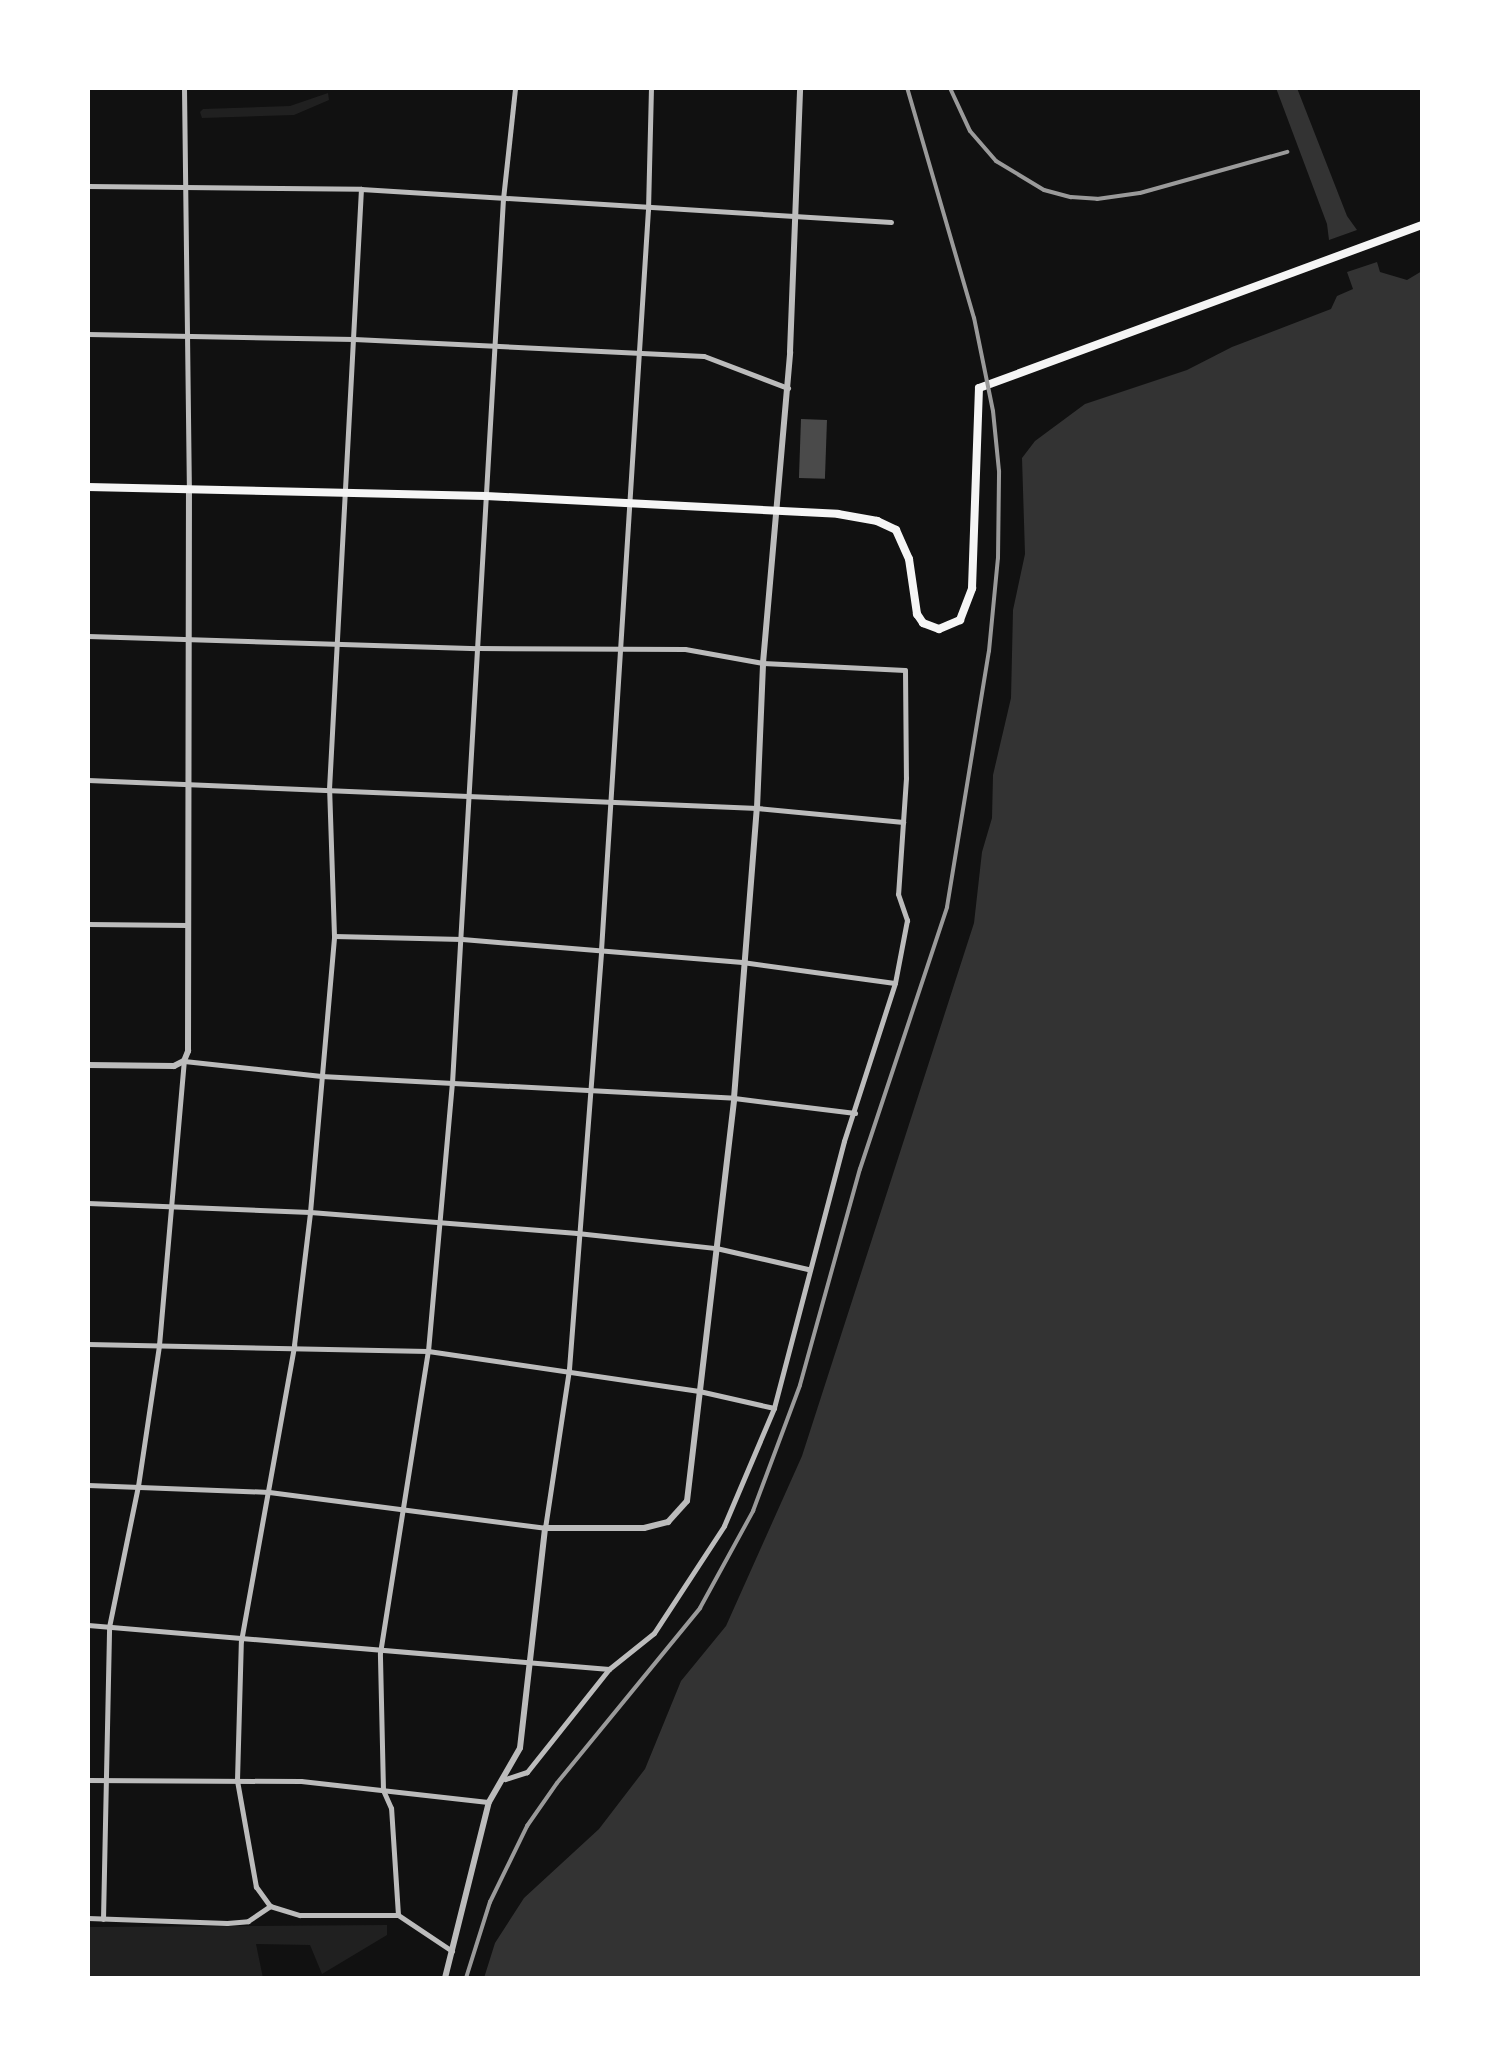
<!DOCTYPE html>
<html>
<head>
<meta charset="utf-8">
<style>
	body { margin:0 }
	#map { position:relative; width:1510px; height:2066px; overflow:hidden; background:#111; font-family:Raleway,sans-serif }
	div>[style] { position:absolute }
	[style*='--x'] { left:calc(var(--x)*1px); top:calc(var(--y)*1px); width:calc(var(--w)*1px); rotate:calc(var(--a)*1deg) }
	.green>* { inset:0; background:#202020 }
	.water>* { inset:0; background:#333 }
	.building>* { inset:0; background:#4a4a4a; transform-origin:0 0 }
	.minor>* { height:5px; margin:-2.5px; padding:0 2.5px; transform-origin:2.5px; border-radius:2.5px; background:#bcbcbc }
	.tertiary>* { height:6px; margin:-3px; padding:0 3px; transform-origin:3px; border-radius:3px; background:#bcbcbc }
	.secondary>* { height:8px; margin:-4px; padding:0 4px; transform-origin:4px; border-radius:4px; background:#f5f5f5 }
	.rail>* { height:4px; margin:-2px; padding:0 2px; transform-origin:2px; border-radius:2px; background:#9a9a9a }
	span { translate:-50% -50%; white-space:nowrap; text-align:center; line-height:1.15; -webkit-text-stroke:10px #fff; paint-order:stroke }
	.frame { position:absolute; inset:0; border:90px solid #fff; pointer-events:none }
</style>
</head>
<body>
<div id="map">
	<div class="green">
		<div style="clip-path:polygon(328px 93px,329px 100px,294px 115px,202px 118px,200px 112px,203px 109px,290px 106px)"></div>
		<div style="clip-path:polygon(387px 1925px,387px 1935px,322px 1974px,310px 1945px,256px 1944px,263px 1978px,88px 1978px,88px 1927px)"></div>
	</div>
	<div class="water">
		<div style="clip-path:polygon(1276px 88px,1297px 88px,1347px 216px,1357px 230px,1329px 240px,1327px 224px)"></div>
		<div style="clip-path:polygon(1377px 262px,1380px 272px,1407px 280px,1422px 271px,1422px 1978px,484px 1978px,495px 1943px,524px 1898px,599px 1829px,645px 1769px,681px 1681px,726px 1626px,802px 1456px,974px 923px,982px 852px,992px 818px,993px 775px,1011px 698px,1013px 610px,1025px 554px,1022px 458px,1035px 441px,1085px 404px,1187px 370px,1232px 347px,1331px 309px,1337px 296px,1353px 289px,1347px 272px)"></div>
	</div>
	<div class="building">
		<div style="left:801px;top:419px;width:26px;height:59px;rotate:2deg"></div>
	</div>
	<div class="minor">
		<div style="--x:184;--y:88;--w:401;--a:89.3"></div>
		<div style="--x:88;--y:186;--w:273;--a:0.6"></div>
		<div style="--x:361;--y:189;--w:531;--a:3.56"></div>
		<div style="--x:88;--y:334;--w:266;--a:1.1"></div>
		<div style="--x:354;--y:339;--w:350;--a:2.8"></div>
		<div style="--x:704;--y:356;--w:90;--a:20.9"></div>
		<div style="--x:88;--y:636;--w:390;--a:1.8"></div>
		<div style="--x:478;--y:648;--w:207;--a:0.3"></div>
		<div style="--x:685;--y:649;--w:79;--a:10.2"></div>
		<div style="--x:763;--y:663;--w:142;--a:2.8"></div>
		<div style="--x:905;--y:670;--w:108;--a:89.5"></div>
		<div style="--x:906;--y:778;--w:116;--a:93.9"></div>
		<div style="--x:898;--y:894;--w:28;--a:71"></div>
		<div style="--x:907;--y:920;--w:64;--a:100.8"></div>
		<div style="--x:895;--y:983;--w:166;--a:107.9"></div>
		<div style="--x:844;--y:1141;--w:276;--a:104.7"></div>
		<div style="--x:774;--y:1408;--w:128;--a:113"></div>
		<div style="--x:724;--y:1526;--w:128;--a:123.2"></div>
		<div style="--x:654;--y:1633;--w:58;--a:141.3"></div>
		<div style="--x:609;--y:1669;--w:132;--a:128.5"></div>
		<div style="--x:527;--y:1772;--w:23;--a:162"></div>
		<div style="--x:88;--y:780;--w:670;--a:2.4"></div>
		<div style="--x:757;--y:808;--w:147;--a:5.5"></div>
		<div style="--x:88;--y:924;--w:99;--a:0.6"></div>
		<div style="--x:334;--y:936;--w:128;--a:1.3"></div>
		<div style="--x:462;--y:939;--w:281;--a:4.7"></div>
		<div style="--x:742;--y:962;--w:154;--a:7.8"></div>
		<div style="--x:88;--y:1203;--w:222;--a:2.3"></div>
		<div style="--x:310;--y:1212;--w:268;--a:4.5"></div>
		<div style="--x:577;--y:1233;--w:140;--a:6.2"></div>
		<div style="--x:716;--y:1248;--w:94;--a:12.9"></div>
		<div style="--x:88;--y:1344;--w:340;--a:1.2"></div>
		<div style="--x:428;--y:1351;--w:274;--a:8.4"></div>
		<div style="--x:699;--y:1391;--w:77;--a:12.8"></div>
		<div style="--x:88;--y:1485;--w:181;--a:2.2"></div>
		<div style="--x:269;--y:1492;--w:278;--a:7.4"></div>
		<div style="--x:545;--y:1528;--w:161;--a:-81.4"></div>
		<div style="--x:569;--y:1369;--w:420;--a:-85.6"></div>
		<div style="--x:601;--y:950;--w:741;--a:-86.37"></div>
		<div style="--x:648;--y:210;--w:122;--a:-88.6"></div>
		<div style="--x:88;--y:1625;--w:523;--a:4.83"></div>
		<div style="--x:88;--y:1780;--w:213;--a:0.3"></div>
		<div style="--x:301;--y:1781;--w:188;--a:6.4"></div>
		<div style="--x:270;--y:1906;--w:24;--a:-126"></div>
		<div style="--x:256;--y:1887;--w:109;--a:-100.1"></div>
		<div style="--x:237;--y:1780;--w:139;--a:-88.4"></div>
		<div style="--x:241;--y:1641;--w:301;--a:-79.8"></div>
		<div style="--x:294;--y:1345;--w:134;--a:-83.1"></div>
		<div style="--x:310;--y:1212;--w:277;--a:-85"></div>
		<div style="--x:334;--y:936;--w:147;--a:-91.9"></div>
		<div style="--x:329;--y:789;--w:601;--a:-86.95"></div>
		<div style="--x:88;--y:1918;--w:139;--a:2.1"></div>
		<div style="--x:227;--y:1923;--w:21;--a:-5"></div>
		<div style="--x:248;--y:1921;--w:27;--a:-34"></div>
		<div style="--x:270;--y:1906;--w:31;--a:17"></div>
		<div style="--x:300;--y:1915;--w:98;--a:0"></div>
		<div style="--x:103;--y:1919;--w:292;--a:-88.8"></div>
		<div style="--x:109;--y:1627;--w:144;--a:-78.4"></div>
		<div style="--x:138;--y:1486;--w:143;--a:-81.5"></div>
		<div style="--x:159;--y:1345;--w:285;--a:-85"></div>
		<div style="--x:184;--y:1061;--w:138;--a:6.2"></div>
		<div style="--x:321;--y:1076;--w:414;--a:3"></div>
		<div style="--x:734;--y:1098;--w:122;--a:7.1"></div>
		<div style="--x:452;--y:1951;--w:65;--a:-146.3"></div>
		<div style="--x:398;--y:1915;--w:107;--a:-93.7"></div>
		<div style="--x:391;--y:1808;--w:20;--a:-114"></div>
		<div style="--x:383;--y:1790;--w:137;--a:-91.3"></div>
		<div style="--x:380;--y:1653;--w:306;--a:-81"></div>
		<div style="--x:428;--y:1351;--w:269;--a:-84.9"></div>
		<div style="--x:452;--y:1083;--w:885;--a:-86.7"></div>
		<div style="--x:503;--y:199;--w:112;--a:-83.8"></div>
	</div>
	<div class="tertiary">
		<div style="--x:88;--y:1065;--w:86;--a:0.7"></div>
		<div style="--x:174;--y:1066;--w:11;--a:-27"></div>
		<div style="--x:184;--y:1061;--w:11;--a:-68"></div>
		<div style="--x:188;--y:1051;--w:562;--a:-89.9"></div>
		<div style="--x:445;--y:1978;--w:181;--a:-76"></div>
		<div style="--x:489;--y:1802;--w:62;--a:-60.1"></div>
		<div style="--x:520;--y:1748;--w:221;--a:-83.5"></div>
		<div style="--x:545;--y:1528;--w:99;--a:0"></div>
		<div style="--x:644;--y:1528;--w:25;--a:-14"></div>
		<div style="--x:668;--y:1522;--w:28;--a:-48"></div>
		<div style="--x:687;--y:1501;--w:406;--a:-83.3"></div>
		<div style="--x:734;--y:1098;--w:291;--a:-85.5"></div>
		<div style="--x:757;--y:808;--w:145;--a:-87.6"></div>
		<div style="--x:763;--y:663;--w:312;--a:-85"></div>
		<div style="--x:790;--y:352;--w:264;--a:-87.8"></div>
	</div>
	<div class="secondary">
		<div style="--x:88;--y:487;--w:398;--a:1.3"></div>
		<div style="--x:486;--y:496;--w:352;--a:2.9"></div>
		<div style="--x:838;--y:514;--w:40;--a:10"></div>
		<div style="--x:877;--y:521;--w:21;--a:25"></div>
		<div style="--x:896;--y:530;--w:32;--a:66"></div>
		<div style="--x:909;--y:559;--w:56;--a:81.7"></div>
		<div style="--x:917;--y:614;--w:11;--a:56"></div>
		<div style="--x:923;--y:623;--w:17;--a:21"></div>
		<div style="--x:939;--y:629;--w:23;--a:-23"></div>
		<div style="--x:960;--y:620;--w:34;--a:-69"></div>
		<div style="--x:972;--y:588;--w:200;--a:-88"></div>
		<div style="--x:979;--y:388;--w:472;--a:-20.2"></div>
	</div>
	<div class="rail">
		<div style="--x:950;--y:88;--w:47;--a:65.1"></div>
		<div style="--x:970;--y:131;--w:40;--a:49"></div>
		<div style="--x:996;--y:161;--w:56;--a:31.1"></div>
		<div style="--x:1044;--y:190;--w:28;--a:15"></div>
		<div style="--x:1071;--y:197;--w:26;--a:4"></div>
		<div style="--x:1097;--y:199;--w:43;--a:-7.9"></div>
		<div style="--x:1140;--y:193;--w:153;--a:-15.6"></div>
		<div style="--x:466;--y:1978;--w:80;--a:-72.5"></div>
		<div style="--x:490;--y:1902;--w:85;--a:-64"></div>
		<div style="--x:527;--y:1826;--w:52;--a:-55.1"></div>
		<div style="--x:557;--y:1783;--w:226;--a:-50.7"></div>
		<div style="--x:700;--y:1608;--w:111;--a:-61.3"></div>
		<div style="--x:753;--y:1511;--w:134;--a:-69.5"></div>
		<div style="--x:800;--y:1385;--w:224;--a:-74.5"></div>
		<div style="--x:860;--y:1169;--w:276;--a:-71.6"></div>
		<div style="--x:947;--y:907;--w:259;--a:-80.7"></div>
		<div style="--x:989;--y:651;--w:93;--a:-84.5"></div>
		<div style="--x:998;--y:558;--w:87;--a:-89.3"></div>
		<div style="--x:999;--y:471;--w:60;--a:-95.7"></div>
		<div style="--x:993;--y:411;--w:95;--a:-101.5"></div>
		<div style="--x:974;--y:318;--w:240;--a:-106.2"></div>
	</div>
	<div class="frame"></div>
</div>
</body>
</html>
